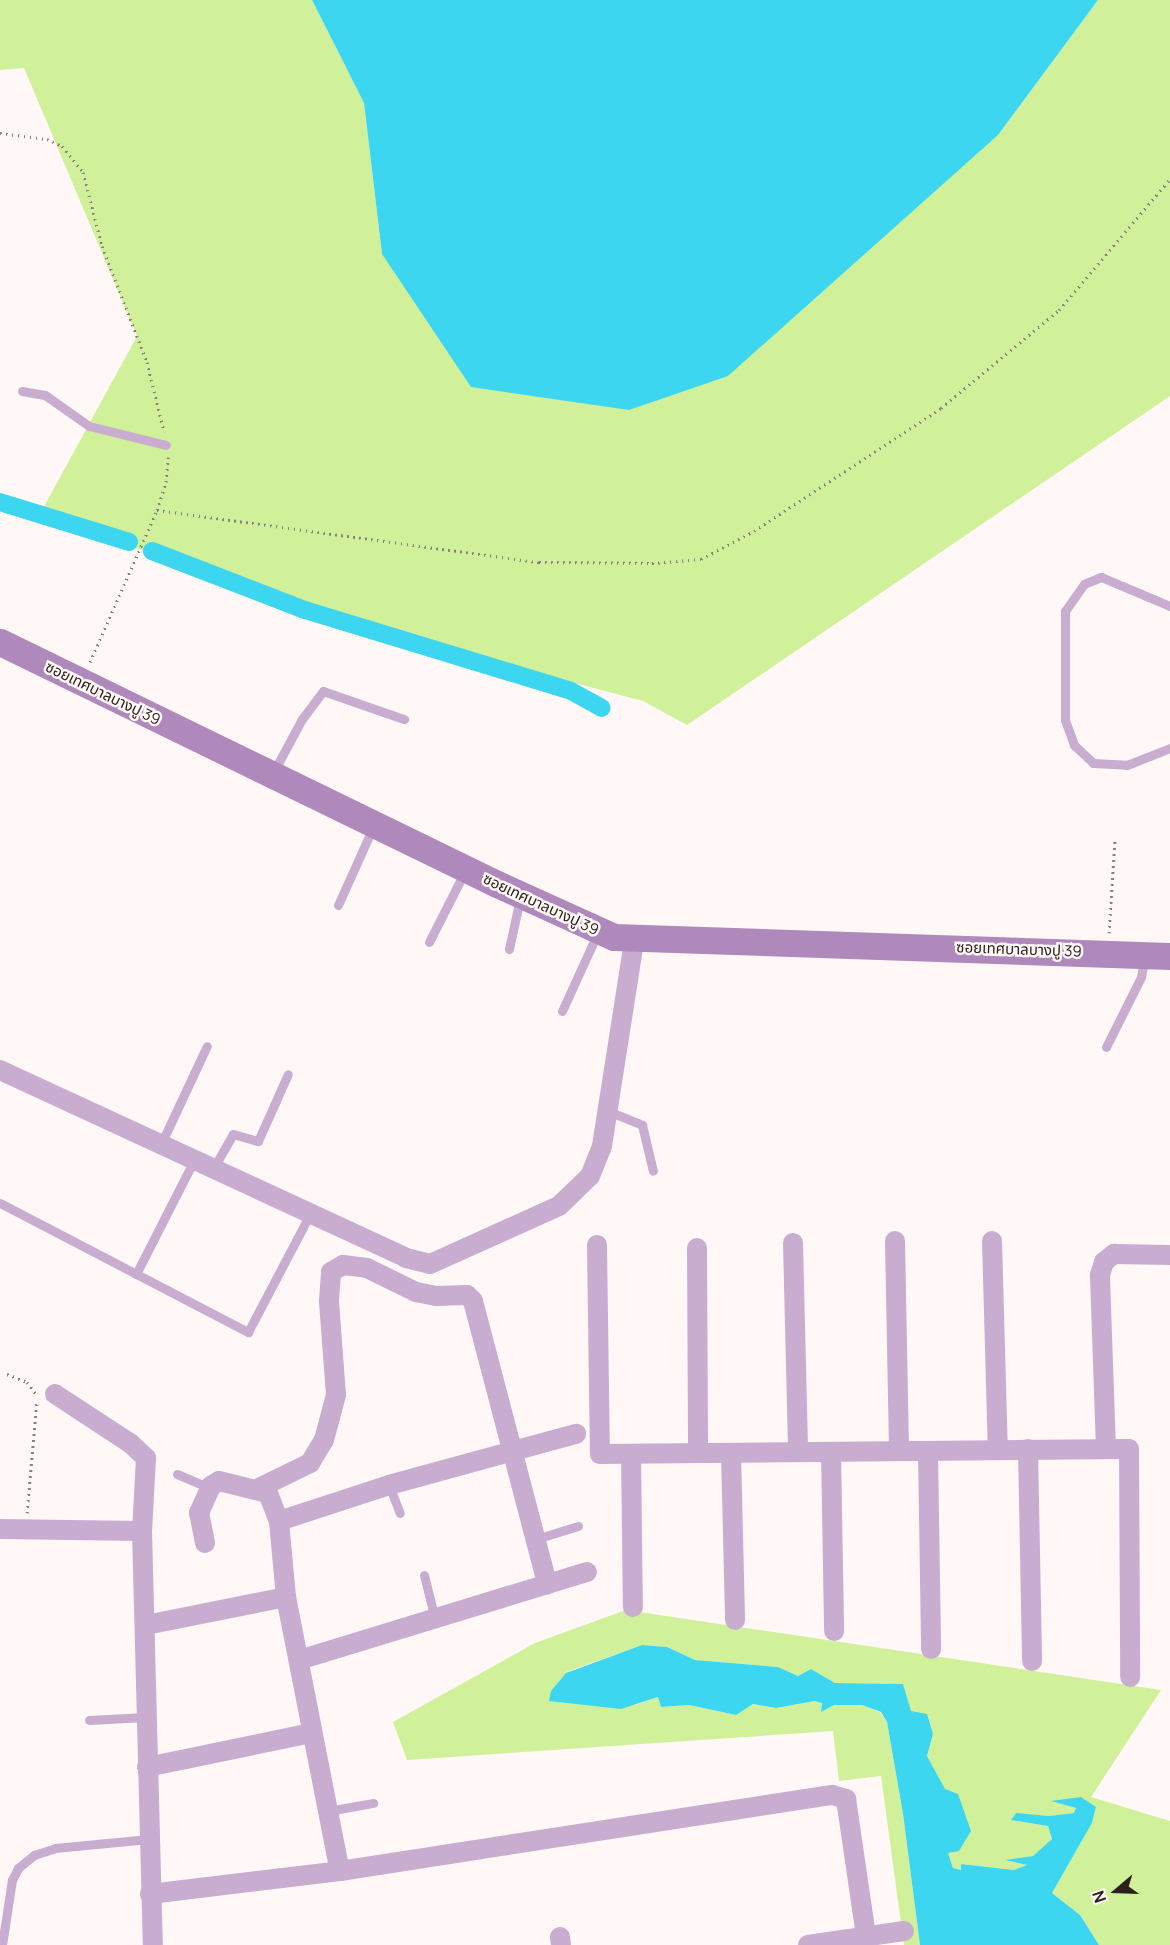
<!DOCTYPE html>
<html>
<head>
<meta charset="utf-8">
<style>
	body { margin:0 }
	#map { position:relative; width:1170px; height:1945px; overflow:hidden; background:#fff8f6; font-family:Manrope,"Noto Sans Thai",sans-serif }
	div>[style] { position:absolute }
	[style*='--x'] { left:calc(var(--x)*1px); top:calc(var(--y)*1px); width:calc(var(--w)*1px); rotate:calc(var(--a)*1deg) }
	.green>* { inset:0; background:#d1f09a }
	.water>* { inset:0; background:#3dd6f0 }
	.canal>* { height:18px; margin:-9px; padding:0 9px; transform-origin:9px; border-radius:9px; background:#3dd6f0 }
	.path>* { height:3px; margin-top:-1.5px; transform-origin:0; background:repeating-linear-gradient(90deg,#8a817e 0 1.5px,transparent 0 6px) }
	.lane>* { height:9px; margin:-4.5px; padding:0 4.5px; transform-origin:4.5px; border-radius:4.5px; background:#c8add1 }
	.street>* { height:20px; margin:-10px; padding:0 10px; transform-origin:10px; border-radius:10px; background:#c8add1 }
	.secondary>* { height:27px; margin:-13.5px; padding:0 13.5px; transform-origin:13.5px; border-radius:13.5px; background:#af88bc }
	span { translate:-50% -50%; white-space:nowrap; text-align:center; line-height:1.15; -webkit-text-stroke:5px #fff8f6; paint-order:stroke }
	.street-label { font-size:15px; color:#2b201b }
	.north { position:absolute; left:1086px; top:1861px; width:60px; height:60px; -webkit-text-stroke:4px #fff8f6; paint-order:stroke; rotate:251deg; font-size:16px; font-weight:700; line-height:24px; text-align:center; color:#2b201b }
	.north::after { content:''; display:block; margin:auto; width:21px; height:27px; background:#2b201b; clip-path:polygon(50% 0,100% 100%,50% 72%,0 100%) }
</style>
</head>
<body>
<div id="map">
	<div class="green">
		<div style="clip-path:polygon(0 0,312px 0,364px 103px,382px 254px,998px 135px,1098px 0,1170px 0,1170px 396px,687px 725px,643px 701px,343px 622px,40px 514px,137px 336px,24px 68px,0 70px)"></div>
		<div style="clip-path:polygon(626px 1610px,1161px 1690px,1091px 1797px,1170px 1821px,1170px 1945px,1099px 1945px,1080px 1915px,1052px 1893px,1092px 1823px,1096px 1807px,1052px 1801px,1076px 1808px,1074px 1813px,1049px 1816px,1015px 1814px,1012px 1820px,1048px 1826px,1052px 1839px,1033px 1856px,1008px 1861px,1029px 1865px,1014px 1870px,961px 1864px,962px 1870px,953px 1868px,948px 1853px,945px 1790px,927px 1756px,933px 1734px,911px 1712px,903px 1684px,835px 1683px,811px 1669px,798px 1676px,778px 1667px,695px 1660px,667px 1647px,642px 1645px,566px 1672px,635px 1705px,658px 1697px,662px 1707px,689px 1705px,736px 1715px,753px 1704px,776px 1708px,815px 1701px,822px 1702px,821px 1712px,834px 1705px,862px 1705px,881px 1713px,887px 1722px,903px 1814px,920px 1945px,904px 1945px,881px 1776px,839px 1781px,833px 1731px,407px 1760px,393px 1722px,535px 1643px)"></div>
	</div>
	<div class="water">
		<div style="clip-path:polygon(312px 0,1098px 0,998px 135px,728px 376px,629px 410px,471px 387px,382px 254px,364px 103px)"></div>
		<div style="clip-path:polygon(642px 1645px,667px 1647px,695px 1660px,778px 1667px,798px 1676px,811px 1669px,835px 1683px,903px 1684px,911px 1711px,927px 1714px,933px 1734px,927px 1756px,945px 1789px,958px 1794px,971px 1831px,959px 1851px,948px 1853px,953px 1868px,961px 1870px,961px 1864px,1014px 1870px,1027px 1865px,1005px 1860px,1033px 1856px,1052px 1839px,1048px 1826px,1011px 1820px,1016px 1813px,1049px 1816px,1074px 1813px,1076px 1808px,1051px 1801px,1081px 1797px,1096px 1807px,1092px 1823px,1052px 1893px,1080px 1915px,1099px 1945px,920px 1945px,903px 1814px,887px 1722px,881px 1712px,862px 1705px,834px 1705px,821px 1712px,822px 1703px,815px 1701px,776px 1708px,753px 1704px,736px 1715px,689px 1705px,661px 1707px,658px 1697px,621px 1709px,549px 1701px,551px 1691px,566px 1673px)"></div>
	</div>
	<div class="canal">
		<div style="--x:0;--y:502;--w:135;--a:17.2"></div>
		<div style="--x:152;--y:551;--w:164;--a:21.1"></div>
		<div style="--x:305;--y:610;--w:278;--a:16.9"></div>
		<div style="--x:571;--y:691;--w:35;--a:29"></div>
	</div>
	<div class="path">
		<div style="--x:0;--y:133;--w:47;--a:7.3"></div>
		<div style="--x:47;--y:139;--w:17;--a:25"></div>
		<div style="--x:62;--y:146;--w:33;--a:51"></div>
		<div style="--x:83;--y:172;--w:76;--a:75.6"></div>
		<div style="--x:102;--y:246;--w:124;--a:68.8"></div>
		<div style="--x:147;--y:362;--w:72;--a:76.3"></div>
		<div style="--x:157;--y:510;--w:386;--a:7.8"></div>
		<div style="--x:539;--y:562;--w:113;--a:0.5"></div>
		<div style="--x:652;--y:563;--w:49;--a:-4.7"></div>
		<div style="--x:701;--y:559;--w:60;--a:-27.8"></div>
		<div style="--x:754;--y:531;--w:224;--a:-33.3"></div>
		<div style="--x:941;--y:408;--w:153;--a:-39.7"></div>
		<div style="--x:1059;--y:310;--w:172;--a:-49.7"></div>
		<div style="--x:90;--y:662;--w:166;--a:-66.2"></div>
		<div style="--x:157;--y:510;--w:29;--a:-72"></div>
		<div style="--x:166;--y:482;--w:25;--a:-85"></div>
		<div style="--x:1109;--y:933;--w:94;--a:-86.3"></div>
		<div style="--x:7;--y:1374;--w:22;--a:22"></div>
		<div style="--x:27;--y:1382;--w:15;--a:53"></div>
		<div style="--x:27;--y:1513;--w:113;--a:-84.9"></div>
	</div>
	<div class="lane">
		<div style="--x:22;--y:391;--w:23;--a:10"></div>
		<div style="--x:45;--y:395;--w:54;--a:35.2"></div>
		<div style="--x:89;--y:426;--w:79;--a:13.9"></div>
		<div style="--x:1170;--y:606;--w:75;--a:-157.2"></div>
		<div style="--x:1101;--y:577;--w:18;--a:158"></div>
		<div style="--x:1084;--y:584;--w:33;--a:125"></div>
		<div style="--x:1065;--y:611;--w:109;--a:90"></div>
		<div style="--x:1065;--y:720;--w:27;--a:70"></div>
		<div style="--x:1074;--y:745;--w:26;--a:43"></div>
		<div style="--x:1093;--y:763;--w:34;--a:3"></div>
		<div style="--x:1127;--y:765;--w:46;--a:-21.6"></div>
		<div style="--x:273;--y:773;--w:61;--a:-61.8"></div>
		<div style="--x:302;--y:719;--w:35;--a:-53"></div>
		<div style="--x:323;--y:691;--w:86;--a:19.1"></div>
		<div style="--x:338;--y:905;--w:85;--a:-65.8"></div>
		<div style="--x:429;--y:942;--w:80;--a:-63.1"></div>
		<div style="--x:509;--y:949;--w:52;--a:-77.8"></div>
		<div style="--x:562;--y:1011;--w:87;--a:-65.5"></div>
		<div style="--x:1106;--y:1047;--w:78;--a:-63.4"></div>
		<div style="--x:1141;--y:977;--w:20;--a:-79"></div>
		<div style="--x:608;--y:1111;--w:37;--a:22"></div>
		<div style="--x:642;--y:1125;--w:47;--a:76.6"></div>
		<div style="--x:161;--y:1144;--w:108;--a:-64.9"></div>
		<div style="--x:213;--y:1169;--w:40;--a:-60.3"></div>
		<div style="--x:233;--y:1134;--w:26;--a:16"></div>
		<div style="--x:258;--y:1141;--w:73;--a:-65.9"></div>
		<div style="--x:0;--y:1203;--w:280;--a:27.5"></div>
		<div style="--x:248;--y:1332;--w:133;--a:-62.3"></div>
		<div style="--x:136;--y:1274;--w:128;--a:-63"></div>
		<div style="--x:177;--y:1474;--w:36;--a:23"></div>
		<div style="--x:389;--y:1485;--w:30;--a:69"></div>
		<div style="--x:536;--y:1539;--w:44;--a:-17.2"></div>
		<div style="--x:424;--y:1575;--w:45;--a:76"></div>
		<div style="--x:89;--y:1720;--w:57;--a:-3"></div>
		<div style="--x:328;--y:1811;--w:46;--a:-10.1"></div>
		<div style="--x:2;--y:1945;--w:66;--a:-81.3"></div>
		<div style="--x:12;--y:1880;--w:13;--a:-63"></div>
		<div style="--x:18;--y:1868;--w:21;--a:-39"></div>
		<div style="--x:34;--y:1855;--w:22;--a:-18"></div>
		<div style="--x:55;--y:1848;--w:94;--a:-5.5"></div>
	</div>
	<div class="street">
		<div style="--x:0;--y:1070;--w:447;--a:24.8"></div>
		<div style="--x:406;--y:1258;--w:25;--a:14"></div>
		<div style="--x:430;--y:1264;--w:141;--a:-24.2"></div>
		<div style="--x:559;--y:1206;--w:43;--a:-44.1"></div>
		<div style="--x:590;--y:1176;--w:32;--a:-68"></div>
		<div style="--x:602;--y:1146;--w:207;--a:-81.1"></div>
		<div style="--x:895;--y:1241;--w:210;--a:88.9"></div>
		<div style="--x:992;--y:1241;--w:209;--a:88.4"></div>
		<div style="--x:793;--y:1243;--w:209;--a:88.6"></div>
		<div style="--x:597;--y:1245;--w:209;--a:89.2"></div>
		<div style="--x:600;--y:1454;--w:529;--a:-0.54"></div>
		<div style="--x:1129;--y:1449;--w:228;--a:89.7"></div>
		<div style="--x:697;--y:1248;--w:205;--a:89.7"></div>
		<div style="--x:55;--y:1394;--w:90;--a:33.2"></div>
		<div style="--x:130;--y:1443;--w:22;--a:43"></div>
		<div style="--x:146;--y:1458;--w:73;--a:93.1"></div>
		<div style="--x:142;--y:1531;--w:414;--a:88.5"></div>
		<div style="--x:1028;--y:1449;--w:212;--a:88.9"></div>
		<div style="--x:1106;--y:1449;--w:174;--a:-92"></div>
		<div style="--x:1100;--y:1275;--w:14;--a:-73"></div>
		<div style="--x:1104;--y:1262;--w:13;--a:-39"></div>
		<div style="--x:1114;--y:1254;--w:56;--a:1"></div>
		<div style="--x:928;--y:1451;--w:198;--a:89.1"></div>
		<div style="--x:831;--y:1452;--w:179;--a:89"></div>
		<div style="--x:731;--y:1453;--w:167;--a:88.6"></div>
		<div style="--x:631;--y:1454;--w:153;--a:89.3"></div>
		<div style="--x:259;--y:1488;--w:57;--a:-26.1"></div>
		<div style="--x:310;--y:1463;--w:27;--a:-59"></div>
		<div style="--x:324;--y:1440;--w:47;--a:-75.1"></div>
		<div style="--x:336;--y:1395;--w:94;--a:-94.3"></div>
		<div style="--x:329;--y:1301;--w:29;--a:-86"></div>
		<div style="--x:331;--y:1272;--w:14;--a:-30"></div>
		<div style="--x:343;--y:1265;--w:24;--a:7"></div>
		<div style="--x:367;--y:1268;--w:55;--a:26.1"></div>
		<div style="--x:416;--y:1292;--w:20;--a:11"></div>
		<div style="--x:436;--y:1296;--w:31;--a:-2"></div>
		<div style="--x:467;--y:1295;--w:8;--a:45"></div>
		<div style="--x:473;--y:1301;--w:293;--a:75.3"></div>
		<div style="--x:0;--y:1529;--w:142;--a:0.8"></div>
		<div style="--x:205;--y:1543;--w:31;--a:-101"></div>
		<div style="--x:199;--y:1513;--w:30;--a:-66"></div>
		<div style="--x:211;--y:1486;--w:9;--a:-32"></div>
		<div style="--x:219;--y:1481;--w:50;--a:13.8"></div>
		<div style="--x:268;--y:1493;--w:30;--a:69"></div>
		<div style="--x:286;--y:1597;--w:279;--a:78.9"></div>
		<div style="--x:146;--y:1625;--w:143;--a:-11.3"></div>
		<div style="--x:286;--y:1597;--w:76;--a:-95.3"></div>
		<div style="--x:279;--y:1521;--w:116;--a:-18.1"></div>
		<div style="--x:389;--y:1485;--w:194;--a:-15.3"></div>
		<div style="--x:299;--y:1660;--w:301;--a:-17"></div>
		<div style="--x:147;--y:1767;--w:167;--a:-11.7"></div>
		<div style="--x:150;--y:1894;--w:191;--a:-6.9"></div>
		<div style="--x:340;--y:1871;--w:498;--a:-8.8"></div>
		<div style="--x:832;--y:1795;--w:15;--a:16"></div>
		<div style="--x:846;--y:1799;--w:138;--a:81.7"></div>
		<div style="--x:560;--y:1937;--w:8;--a:83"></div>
		<div style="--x:808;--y:1945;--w:97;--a:-8.3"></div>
	</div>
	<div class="secondary">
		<div style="--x:0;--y:642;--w:553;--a:25.96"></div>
		<div style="--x:497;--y:884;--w:128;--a:24.4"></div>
		<div style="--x:614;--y:937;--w:556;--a:1.96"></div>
	</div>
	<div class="street-label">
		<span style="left:103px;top:693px;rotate:26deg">ซอยเทศบาลบางปู 39</span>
		<span style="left:541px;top:904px;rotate:25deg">ซอยเทศบาลบางปู 39</span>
		<span style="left:1019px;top:949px;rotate:2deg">ซอยเทศบาลบางปู 39</span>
	</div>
	<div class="north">N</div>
</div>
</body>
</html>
